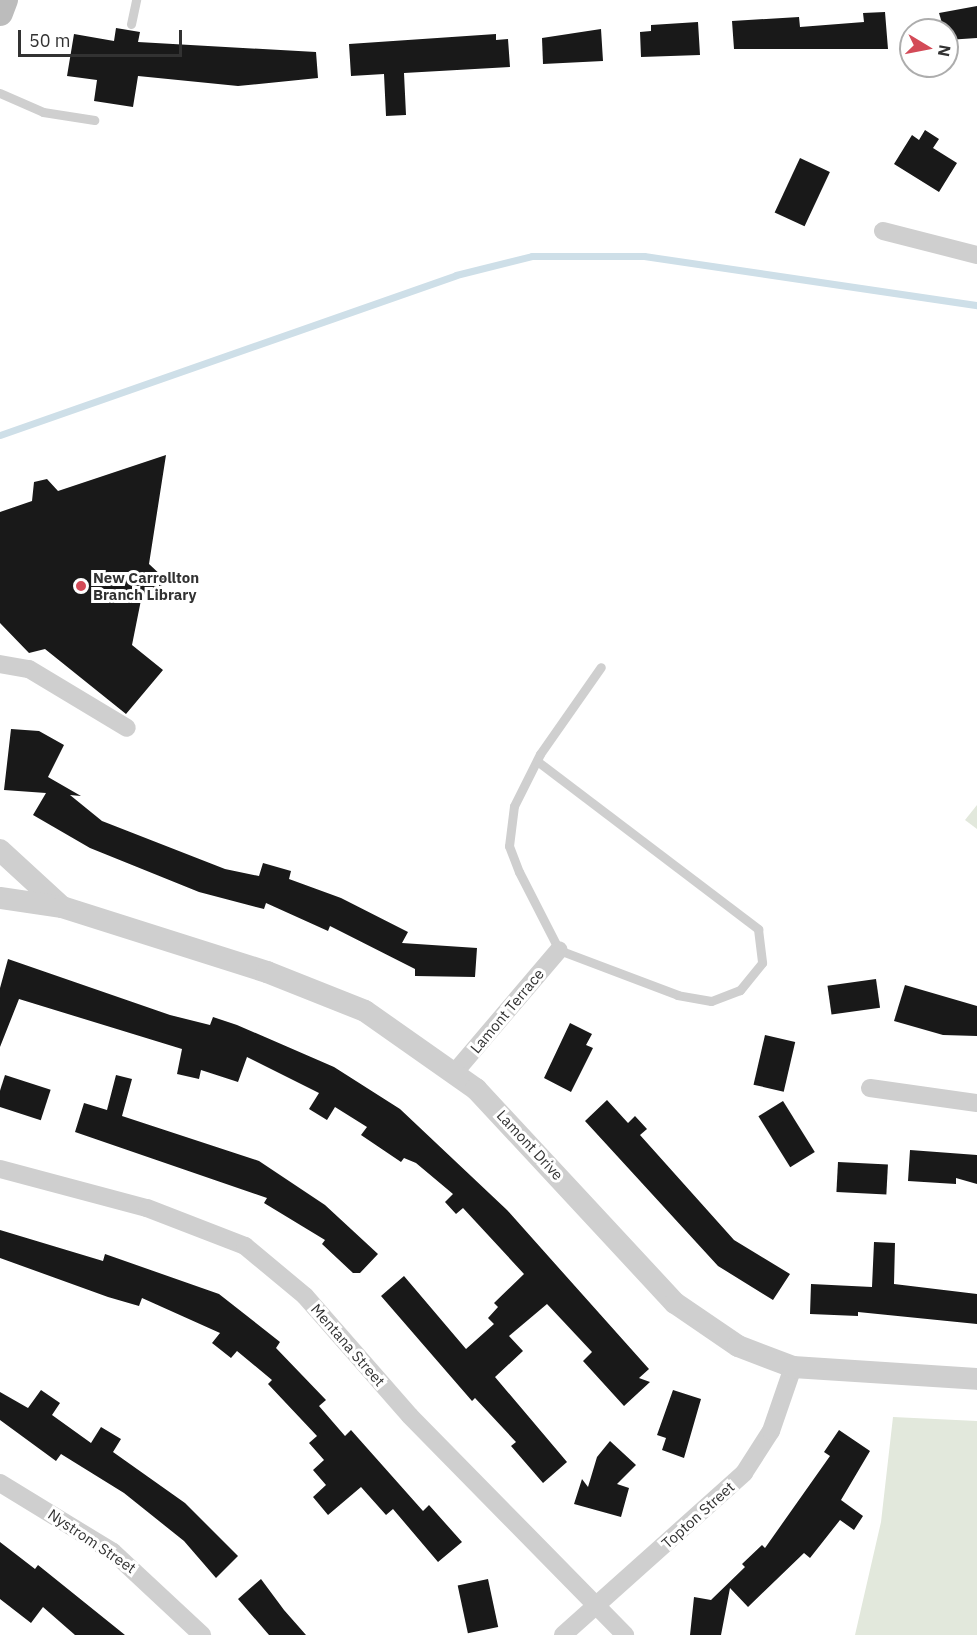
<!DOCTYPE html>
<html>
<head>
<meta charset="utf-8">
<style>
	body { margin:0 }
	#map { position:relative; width:977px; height:1635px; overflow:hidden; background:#fff; font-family:"IBM Plex Sans",sans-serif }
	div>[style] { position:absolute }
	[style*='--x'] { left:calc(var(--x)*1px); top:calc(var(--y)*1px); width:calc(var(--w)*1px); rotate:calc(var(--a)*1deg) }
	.green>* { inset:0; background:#e2e8dc }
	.stream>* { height:7px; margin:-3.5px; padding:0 3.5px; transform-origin:3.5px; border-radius:3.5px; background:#cedfe8 }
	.building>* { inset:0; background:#191919; transform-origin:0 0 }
	.service>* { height:9px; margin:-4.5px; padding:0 4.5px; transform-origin:4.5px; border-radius:4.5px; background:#cfcfcf }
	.minor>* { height:18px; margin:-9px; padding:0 9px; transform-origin:9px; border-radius:9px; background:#cfcfcf }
	.tertiary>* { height:22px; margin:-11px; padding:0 11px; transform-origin:11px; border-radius:11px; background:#cfcfcf }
	.secondary>* { height:26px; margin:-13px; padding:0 13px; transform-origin:13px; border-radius:13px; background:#bcbcbc }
	.dots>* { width:16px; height:16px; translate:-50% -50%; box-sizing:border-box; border:3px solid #fff; border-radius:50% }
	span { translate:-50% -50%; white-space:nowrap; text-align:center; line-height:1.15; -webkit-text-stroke:6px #fff; paint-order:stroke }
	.poi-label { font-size:15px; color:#323232; font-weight:700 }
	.left { translate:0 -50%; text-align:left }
	.street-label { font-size:15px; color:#323232 }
	.north { position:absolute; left:899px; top:18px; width:60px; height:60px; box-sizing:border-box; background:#fff; border:2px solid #adadad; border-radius:50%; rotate:100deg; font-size:16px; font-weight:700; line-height:24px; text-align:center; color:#323232 }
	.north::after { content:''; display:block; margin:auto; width:21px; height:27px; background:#d34a57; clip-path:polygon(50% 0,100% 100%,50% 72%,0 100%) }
	.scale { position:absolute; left:18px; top:30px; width:164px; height:27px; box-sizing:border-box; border:3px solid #323232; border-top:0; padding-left:8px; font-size:18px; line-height:21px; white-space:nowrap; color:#323232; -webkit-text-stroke:4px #fff; paint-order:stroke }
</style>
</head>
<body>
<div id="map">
	<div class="green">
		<div style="clip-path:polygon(977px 805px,977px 829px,965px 820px)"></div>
		<div style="clip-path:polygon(893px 1417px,977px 1421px,977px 1635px,855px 1635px,881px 1522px)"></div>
	</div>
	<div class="stream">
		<div style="--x:0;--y:435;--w:483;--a:-19.3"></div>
		<div style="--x:456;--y:275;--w:78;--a:-14"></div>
		<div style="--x:532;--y:256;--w:112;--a:0"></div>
		<div style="--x:644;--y:256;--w:337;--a:8.4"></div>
	</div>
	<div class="building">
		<div style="clip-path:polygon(977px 6px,977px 38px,947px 40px,939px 13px)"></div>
		<div style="clip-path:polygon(885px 12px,888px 49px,734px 49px,732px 21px,799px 17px,800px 27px,864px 22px,863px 13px)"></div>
		<div style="clip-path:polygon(698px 22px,700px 55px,641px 57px,640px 32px,651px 31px,651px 25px)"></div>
		<div style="clip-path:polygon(116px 28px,140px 32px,138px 42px,316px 52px,318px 78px,238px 86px,138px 76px,133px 107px,94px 101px,97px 80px,67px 76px,74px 34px,114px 41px)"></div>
		<div style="clip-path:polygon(601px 29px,603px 61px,543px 64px,542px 38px)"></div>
		<div style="clip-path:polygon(496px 34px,496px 40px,508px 39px,510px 67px,404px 73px,406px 115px,386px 116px,384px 74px,351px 76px,349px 44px)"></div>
		<div style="clip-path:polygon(925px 130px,939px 139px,933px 148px,957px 163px,939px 192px,894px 164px,912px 135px,919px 140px)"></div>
		<div style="left:800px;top:158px;width:33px;height:60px;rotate:25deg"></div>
		<div style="clip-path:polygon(166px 455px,149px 564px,164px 578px,161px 593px,141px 600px,132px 645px,163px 670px,126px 714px,45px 649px,29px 653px,0 623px,0 512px,32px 501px,34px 482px,47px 479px,58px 491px)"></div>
		<div style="clip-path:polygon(11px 729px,39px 731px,64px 745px,48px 777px,81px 796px,70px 795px,102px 821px,225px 869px,259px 876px,263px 863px,291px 871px,289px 879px,341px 898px,408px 932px,402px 943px,477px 948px,475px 977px,415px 976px,415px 969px,330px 926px,328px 931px,266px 903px,264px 909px,199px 892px,90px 848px,33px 815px,46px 793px,4px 790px)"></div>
		<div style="clip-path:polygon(8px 959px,170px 1015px,210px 1025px,213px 1017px,237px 1025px,334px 1067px,400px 1109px,507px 1210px,649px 1369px,639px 1378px,650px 1382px,624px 1406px,583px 1361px,592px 1352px,547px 1304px,509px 1336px,523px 1351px,495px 1377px,567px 1462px,543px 1483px,511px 1446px,516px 1442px,475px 1398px,472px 1401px,381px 1296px,404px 1276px,466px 1349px,494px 1324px,488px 1318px,498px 1307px,494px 1303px,524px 1274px,463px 1208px,456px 1214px,445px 1202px,453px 1194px,416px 1163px,404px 1158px,401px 1162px,361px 1135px,367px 1127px,335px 1107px,327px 1120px,309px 1109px,319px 1093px,247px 1057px,238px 1082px,201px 1070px,199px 1079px,177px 1074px,182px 1049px,19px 999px,0 1047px,0 988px)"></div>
		<div style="left:876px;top:979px;width:29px;height:49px;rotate:82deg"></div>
		<div style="clip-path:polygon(905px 985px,977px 1006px,977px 1036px,943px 1035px,894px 1021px)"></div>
		<div style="clip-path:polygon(570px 1023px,592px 1034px,586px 1045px,593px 1048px,571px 1092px,544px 1078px)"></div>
		<div style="left:765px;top:1035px;width:31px;height:51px;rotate:13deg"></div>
		<div style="left:5px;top:1075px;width:48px;height:32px;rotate:18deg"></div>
		<div style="clip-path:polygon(116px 1075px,132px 1079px,122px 1116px,259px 1161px,325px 1205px,378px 1254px,360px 1273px,353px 1273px,322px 1244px,325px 1240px,264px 1203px,267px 1198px,75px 1132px,84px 1103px,107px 1110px)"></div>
		<div style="clip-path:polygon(607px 1100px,628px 1123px,635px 1116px,647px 1129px,640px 1135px,734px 1240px,790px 1274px,773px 1300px,718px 1266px,585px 1121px)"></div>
		<div style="left:783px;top:1101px;width:60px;height:29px;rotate:58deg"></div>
		<div style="clip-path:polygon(910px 1150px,977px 1155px,977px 1184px,956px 1178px,956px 1184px,908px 1181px)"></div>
		<div style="left:838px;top:1162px;width:50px;height:30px;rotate:3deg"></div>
		<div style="clip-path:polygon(0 1230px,103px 1261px,105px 1254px,219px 1294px,280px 1342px,276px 1348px,326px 1400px,319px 1406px,345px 1436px,351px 1430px,423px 1511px,429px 1505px,462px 1542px,438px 1562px,393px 1509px,386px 1515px,361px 1487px,328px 1515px,313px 1497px,326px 1485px,313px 1470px,324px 1460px,309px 1443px,317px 1436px,268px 1384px,272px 1380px,237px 1351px,231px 1358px,212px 1343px,220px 1333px,142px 1298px,139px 1306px,108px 1297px,0 1258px)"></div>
		<div style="clip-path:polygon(874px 1242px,895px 1243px,894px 1284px,977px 1294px,977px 1324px,858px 1312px,858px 1316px,810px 1314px,811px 1284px,872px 1287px)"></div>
		<div style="clip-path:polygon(41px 1390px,60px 1403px,52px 1415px,91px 1443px,101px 1427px,121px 1439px,113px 1452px,185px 1503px,238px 1556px,216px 1578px,184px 1541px,124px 1493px,61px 1454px,56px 1461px,0 1420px,0 1392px,28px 1408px)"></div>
		<div style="clip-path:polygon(673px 1390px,701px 1399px,684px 1458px,662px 1450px,666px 1438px,657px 1435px)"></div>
		<div style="clip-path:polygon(839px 1430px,870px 1451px,841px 1500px,863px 1516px,854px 1530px,840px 1520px,810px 1558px,804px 1553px,748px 1607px,730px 1588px,721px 1635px,690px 1635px,694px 1597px,711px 1600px,745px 1567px,742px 1564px,762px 1545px,765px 1548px,830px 1456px,824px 1452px)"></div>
		<div style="clip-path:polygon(610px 1441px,636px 1465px,617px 1484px,629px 1488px,621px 1517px,574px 1504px,582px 1479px,588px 1487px,597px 1457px)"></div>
		<div style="clip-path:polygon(0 1542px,35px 1569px,38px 1565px,125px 1635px,75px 1635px,43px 1607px,31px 1623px,0 1599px)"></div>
		<div style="clip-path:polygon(261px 1579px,284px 1610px,306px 1635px,269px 1635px,238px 1599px)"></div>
		<div style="left:488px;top:1579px;width:49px;height:31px;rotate:78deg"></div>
	</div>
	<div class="service">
		<div style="--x:131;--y:24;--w:25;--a:-78"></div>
		<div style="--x:0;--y:93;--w:47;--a:23.8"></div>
		<div style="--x:43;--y:112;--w:52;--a:8.9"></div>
		<div style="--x:537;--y:761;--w:278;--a:37.2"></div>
		<div style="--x:758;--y:929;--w:34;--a:83"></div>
		<div style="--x:762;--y:963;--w:35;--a:129"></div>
		<div style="--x:740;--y:990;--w:31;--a:159"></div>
		<div style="--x:711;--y:1001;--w:34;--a:-170"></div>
		<div style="--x:678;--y:995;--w:127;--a:-159.3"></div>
		<div style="--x:559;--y:950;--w:88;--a:-117.1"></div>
		<div style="--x:519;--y:872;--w:28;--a:-111"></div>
		<div style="--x:509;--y:846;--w:40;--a:-82.9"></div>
		<div style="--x:514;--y:806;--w:58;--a:-63.4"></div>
		<div style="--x:540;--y:754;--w:106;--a:-55"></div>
	</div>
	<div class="minor">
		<div style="--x:883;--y:231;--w:97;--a:14.3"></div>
		<div style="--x:0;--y:664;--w:29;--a:10"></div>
		<div style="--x:29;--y:669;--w:114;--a:31"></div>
		<div style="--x:455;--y:1072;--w:160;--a:-49.6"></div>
		<div style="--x:870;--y:1088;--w:108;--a:8"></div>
		<div style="--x:0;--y:1169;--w:152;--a:14.9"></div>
		<div style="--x:147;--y:1208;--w:105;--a:21.2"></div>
		<div style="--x:245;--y:1246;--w:78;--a:39.8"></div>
		<div style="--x:305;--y:1296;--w:159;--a:48.8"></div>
		<div style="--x:410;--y:1416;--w:307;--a:45.5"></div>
		<div style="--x:0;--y:1483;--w:132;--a:31.4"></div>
		<div style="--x:113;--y:1552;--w:122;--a:43"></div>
		<div style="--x:563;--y:1635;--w:243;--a:-41.8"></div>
		<div style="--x:744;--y:1473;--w:50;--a:-57.3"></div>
		<div style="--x:771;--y:1431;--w:68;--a:-71"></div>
	</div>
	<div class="tertiary">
		<div style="--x:0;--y:850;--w:84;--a:42.6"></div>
		<div style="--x:0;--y:898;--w:63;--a:8.3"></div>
		<div style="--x:62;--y:907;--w:215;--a:17.6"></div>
		<div style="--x:267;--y:972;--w:105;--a:21.7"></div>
		<div style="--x:365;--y:1011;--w:136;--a:35.1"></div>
		<div style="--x:476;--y:1089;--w:292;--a:47.1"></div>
		<div style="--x:675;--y:1303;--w:76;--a:34.3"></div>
		<div style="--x:738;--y:1346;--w:59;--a:20.9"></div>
		<div style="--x:793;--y:1367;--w:184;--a:3.7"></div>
	</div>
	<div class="secondary">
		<div style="--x:0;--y:13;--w:14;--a:-69"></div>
	</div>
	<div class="dots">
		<div style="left:81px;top:586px;background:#d34a57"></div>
	</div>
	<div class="poi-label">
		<span class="left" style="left:93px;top:586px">New Carrollton<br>Branch Library</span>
	</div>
	<div class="street-label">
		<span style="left:507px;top:1011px;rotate:-50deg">Lamont Terrace</span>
		<span style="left:530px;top:1145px;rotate:47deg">Lamont Drive</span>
		<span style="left:348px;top:1345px;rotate:49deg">Mentana Street</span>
		<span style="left:698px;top:1515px;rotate:-42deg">Topton Street</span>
		<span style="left:92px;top:1541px;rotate:34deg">Nystrom Street</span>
	</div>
	<div class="north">N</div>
	<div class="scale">50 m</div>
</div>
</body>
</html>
